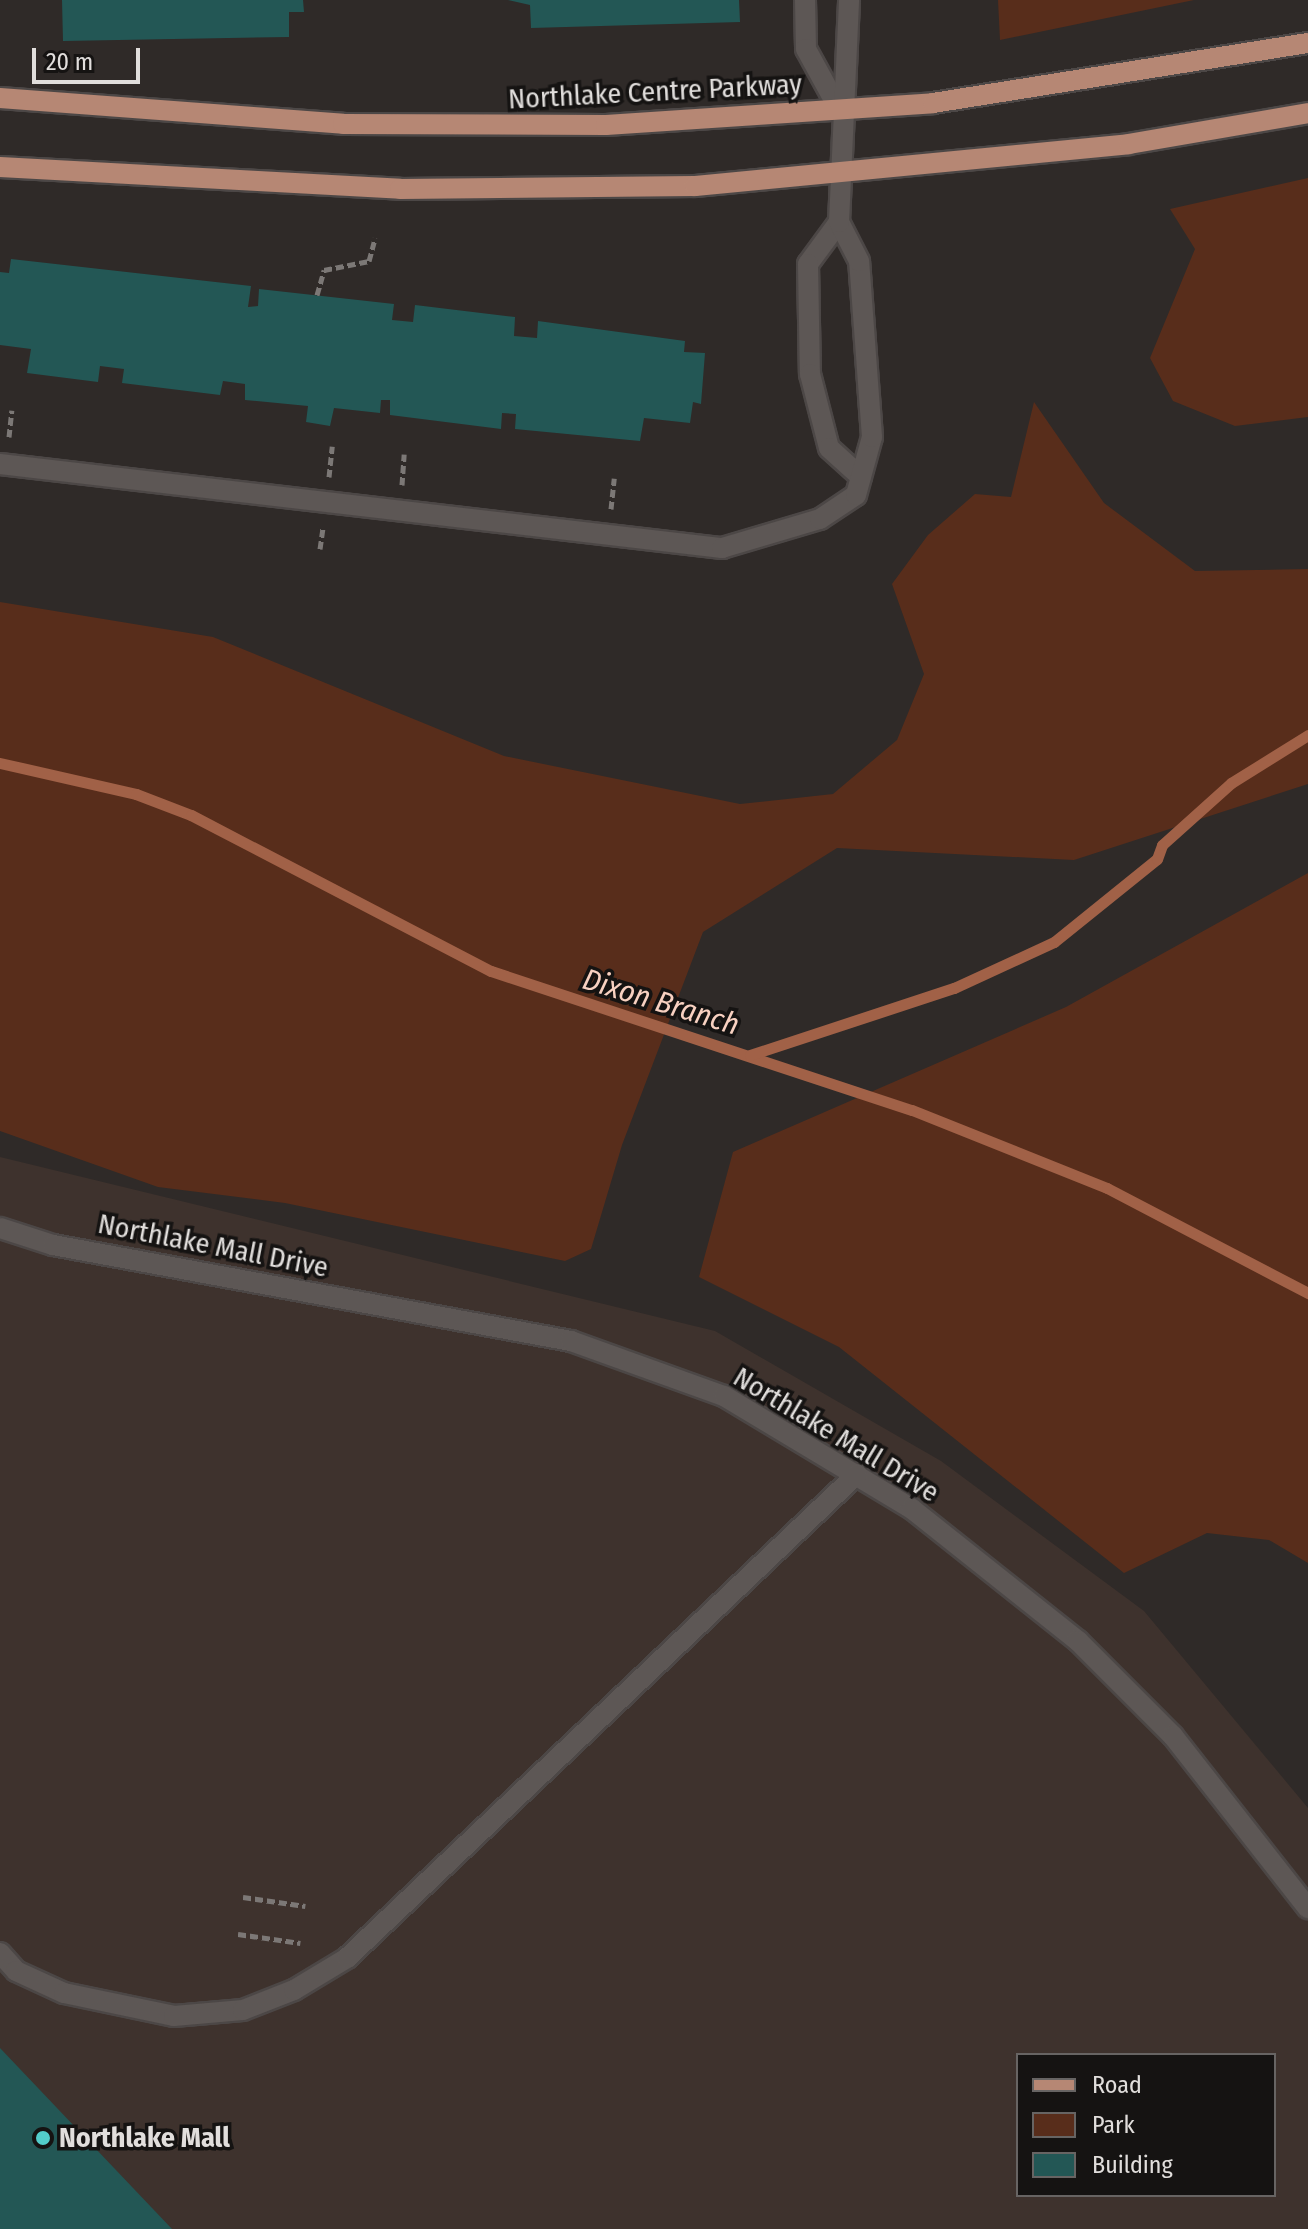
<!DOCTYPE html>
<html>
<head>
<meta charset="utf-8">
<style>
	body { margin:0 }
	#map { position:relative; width:1308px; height:2229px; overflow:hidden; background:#2f2a28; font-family:"Fira Sans Condensed",sans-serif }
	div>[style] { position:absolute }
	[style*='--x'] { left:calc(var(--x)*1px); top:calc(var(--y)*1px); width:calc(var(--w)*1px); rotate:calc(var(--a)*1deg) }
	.built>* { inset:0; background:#3e322d }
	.green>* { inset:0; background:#582d1b }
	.stream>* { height:11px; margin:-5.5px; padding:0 5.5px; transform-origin:5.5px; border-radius:5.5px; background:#a16147 }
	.building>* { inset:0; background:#235755 }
	.path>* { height:5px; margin-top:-2.5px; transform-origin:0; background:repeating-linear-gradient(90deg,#7c7876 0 8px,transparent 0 12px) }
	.roads { filter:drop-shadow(2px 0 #4c4746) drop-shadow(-2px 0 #4c4746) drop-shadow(0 2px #4c4746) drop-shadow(0 -2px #4c4746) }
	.minor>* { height:20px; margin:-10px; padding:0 10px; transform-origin:10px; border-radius:10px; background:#5d5755 }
	.major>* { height:20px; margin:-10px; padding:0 10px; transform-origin:10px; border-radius:10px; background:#b68774 }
	.dots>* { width:22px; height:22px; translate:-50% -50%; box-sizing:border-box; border:4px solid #151312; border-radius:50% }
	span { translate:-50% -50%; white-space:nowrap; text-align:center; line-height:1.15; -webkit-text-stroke:7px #151312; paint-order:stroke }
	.street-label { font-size:28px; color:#e1dedc }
	.poi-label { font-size:28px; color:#e1dedc; font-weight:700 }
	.left { translate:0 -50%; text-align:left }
	.water-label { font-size:30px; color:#f8d1c1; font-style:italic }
	.legend { position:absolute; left:1016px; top:2053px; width:260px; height:144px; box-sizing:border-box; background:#151312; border:2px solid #676463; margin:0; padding:10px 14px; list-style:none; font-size:24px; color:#e1dedc }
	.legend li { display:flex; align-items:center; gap:16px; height:40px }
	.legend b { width:40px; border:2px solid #676463 }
	.scale { position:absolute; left:32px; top:48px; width:108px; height:36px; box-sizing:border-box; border:4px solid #e1dedc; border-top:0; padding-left:10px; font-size:24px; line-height:28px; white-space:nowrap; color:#e1dedc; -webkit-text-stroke:6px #151312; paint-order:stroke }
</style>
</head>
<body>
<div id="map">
	<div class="built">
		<div style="clip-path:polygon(evenodd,0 1157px,715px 1331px,941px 1461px,1144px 1611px,1308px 1808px,1308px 2229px,0 2229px,0 1157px,1018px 2055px,1274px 2055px,1274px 2195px,1018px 2195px,1018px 2055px)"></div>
	</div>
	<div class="green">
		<div style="clip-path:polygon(998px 0,1194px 0,1000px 40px)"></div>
		<div style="clip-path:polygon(1308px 178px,1308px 417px,1235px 426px,1173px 401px,1150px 358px,1195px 249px,1170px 209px)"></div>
		<div style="clip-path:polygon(1034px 402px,1104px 503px,1195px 571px,1308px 569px,1308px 784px,1074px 860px,837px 848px,703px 932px,622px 1145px,591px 1249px,565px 1261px,285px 1203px,158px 1187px,0 1131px,0 602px,213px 637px,504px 756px,740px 804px,833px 794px,897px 740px,924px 674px,892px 584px,928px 535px,975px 494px,1011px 497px)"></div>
		<div style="clip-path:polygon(1308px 873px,1308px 1563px,1269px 1540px,1207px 1533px,1124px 1573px,839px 1347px,699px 1277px,733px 1152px,1066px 1007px)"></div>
	</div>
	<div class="stream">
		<div style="--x:0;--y:763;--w:139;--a:12.8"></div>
		<div style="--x:136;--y:794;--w:59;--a:20.9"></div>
		<div style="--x:191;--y:815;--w:338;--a:27.5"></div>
		<div style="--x:491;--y:971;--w:443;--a:18.3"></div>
		<div style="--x:912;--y:1110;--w:210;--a:21.8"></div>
		<div style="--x:1107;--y:1188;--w:227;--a:27.6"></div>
		<div style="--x:750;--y:1055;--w:215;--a:-18.2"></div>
		<div style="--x:954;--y:988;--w:110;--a:-24.7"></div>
		<div style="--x:1054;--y:942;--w:132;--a:-38.9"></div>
		<div style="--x:1157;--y:859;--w:15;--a:-70"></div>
		<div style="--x:1162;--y:845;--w:93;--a:-41.9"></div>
		<div style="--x:1231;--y:783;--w:91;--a:-31.9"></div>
	</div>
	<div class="building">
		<div style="clip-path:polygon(62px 0,303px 0,304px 12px,289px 12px,289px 37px,63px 41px)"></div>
		<div style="clip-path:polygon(508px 0,739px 0,740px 22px,531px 28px,530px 5px)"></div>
		<div style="clip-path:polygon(11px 259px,251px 286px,248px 307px,258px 306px,259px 289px,394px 304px,392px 320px,413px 322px,415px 305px,515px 317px,514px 336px,537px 338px,538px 321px,685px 341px,684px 352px,705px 353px,701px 404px,693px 402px,690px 423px,644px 418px,640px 441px,515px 429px,516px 414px,502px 413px,501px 429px,390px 415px,390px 400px,381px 400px,380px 413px,334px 408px,330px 426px,306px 422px,308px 406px,245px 400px,245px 384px,223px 381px,220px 395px,122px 383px,124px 369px,100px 366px,98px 382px,27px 373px,31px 349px,0 345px,0 272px,9px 273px)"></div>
		<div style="clip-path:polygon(0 2048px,172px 2229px,0 2229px)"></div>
	</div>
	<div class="path">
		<div style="--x:317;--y:295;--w:26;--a:-74"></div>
		<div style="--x:324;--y:270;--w:46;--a:-11.3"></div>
		<div style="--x:369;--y:261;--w:24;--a:-75"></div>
		<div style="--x:9;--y:437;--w:27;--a:-84"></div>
		<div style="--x:329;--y:477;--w:31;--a:-84"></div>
		<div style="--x:402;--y:485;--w:31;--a:-86"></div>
		<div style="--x:611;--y:509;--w:31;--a:-84"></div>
		<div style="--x:320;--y:549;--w:22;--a:-82"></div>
		<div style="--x:243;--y:1897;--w:63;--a:8.3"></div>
		<div style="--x:238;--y:1934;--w:63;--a:8.3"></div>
	</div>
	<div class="roads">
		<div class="minor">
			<div style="--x:805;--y:0;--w:49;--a:88.8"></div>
			<div style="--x:806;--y:49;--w:71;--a:61.3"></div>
			<div style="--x:839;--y:222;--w:52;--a:126.4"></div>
			<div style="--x:808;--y:264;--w:110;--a:89"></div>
			<div style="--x:810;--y:374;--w:76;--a:75.6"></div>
			<div style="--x:829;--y:448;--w:43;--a:42.2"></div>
			<div style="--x:0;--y:464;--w:727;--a:6.64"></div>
			<div style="--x:722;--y:548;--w:102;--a:-16.5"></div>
			<div style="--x:820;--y:519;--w:43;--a:-33.7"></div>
			<div style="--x:856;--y:495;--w:60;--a:-74.6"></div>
			<div style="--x:872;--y:437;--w:176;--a:-94.2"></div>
			<div style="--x:859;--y:261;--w:44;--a:-117.1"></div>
			<div style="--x:839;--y:222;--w:222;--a:-87.4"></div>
			<div style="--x:0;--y:1228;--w:56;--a:17.8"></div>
			<div style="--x:53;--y:1245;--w:527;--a:10.5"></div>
			<div style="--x:571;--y:1341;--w:163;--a:19.8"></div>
			<div style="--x:724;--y:1396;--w:219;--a:31"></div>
			<div style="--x:912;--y:1509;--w:212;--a:38.5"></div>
			<div style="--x:1078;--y:1641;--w:134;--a:45"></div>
			<div style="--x:1173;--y:1736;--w:219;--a:51.9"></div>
			<div style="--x:0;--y:1953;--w:24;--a:48"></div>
			<div style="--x:16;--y:1971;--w:53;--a:24.6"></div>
			<div style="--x:64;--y:1993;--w:112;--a:11.8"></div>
			<div style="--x:174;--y:2016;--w:69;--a:-5"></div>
			<div style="--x:243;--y:2010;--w:55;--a:-21.4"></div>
			<div style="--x:294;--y:1990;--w:62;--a:-31.1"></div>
			<div style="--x:347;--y:1958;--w:703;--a:-43.5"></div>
		</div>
		<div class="major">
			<div style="--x:0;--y:98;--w:344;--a:4.3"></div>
			<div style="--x:343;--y:124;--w:263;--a:0.2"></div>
			<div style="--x:606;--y:125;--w:328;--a:-3.8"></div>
			<div style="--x:933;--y:103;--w:380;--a:-9.1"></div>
			<div style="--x:0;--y:167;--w:401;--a:3.1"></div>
			<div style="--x:400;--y:189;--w:295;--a:-0.6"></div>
			<div style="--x:695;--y:186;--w:436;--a:-5.5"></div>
			<div style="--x:1129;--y:144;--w:182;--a:-9.8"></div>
		</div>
	</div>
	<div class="dots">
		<div style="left:43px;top:2138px;background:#53cdca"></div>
	</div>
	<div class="street-label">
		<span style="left:655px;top:92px;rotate:-3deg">Northlake Centre Parkway</span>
		<span style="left:213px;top:1246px;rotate:11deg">Northlake Mall Drive</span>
		<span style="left:836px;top:1435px;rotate:31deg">Northlake Mall Drive</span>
	</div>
	<div class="poi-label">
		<span class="left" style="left:59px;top:2138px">Northlake Mall</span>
	</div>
	<div class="water-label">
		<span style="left:661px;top:1002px;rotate:17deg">Dixon Branch</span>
	</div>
	<ul class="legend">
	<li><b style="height:10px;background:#b68774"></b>Road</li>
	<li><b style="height:22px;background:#582d1b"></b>Park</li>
	<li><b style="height:22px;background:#235755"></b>Building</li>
	</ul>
	<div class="scale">20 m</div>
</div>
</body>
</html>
